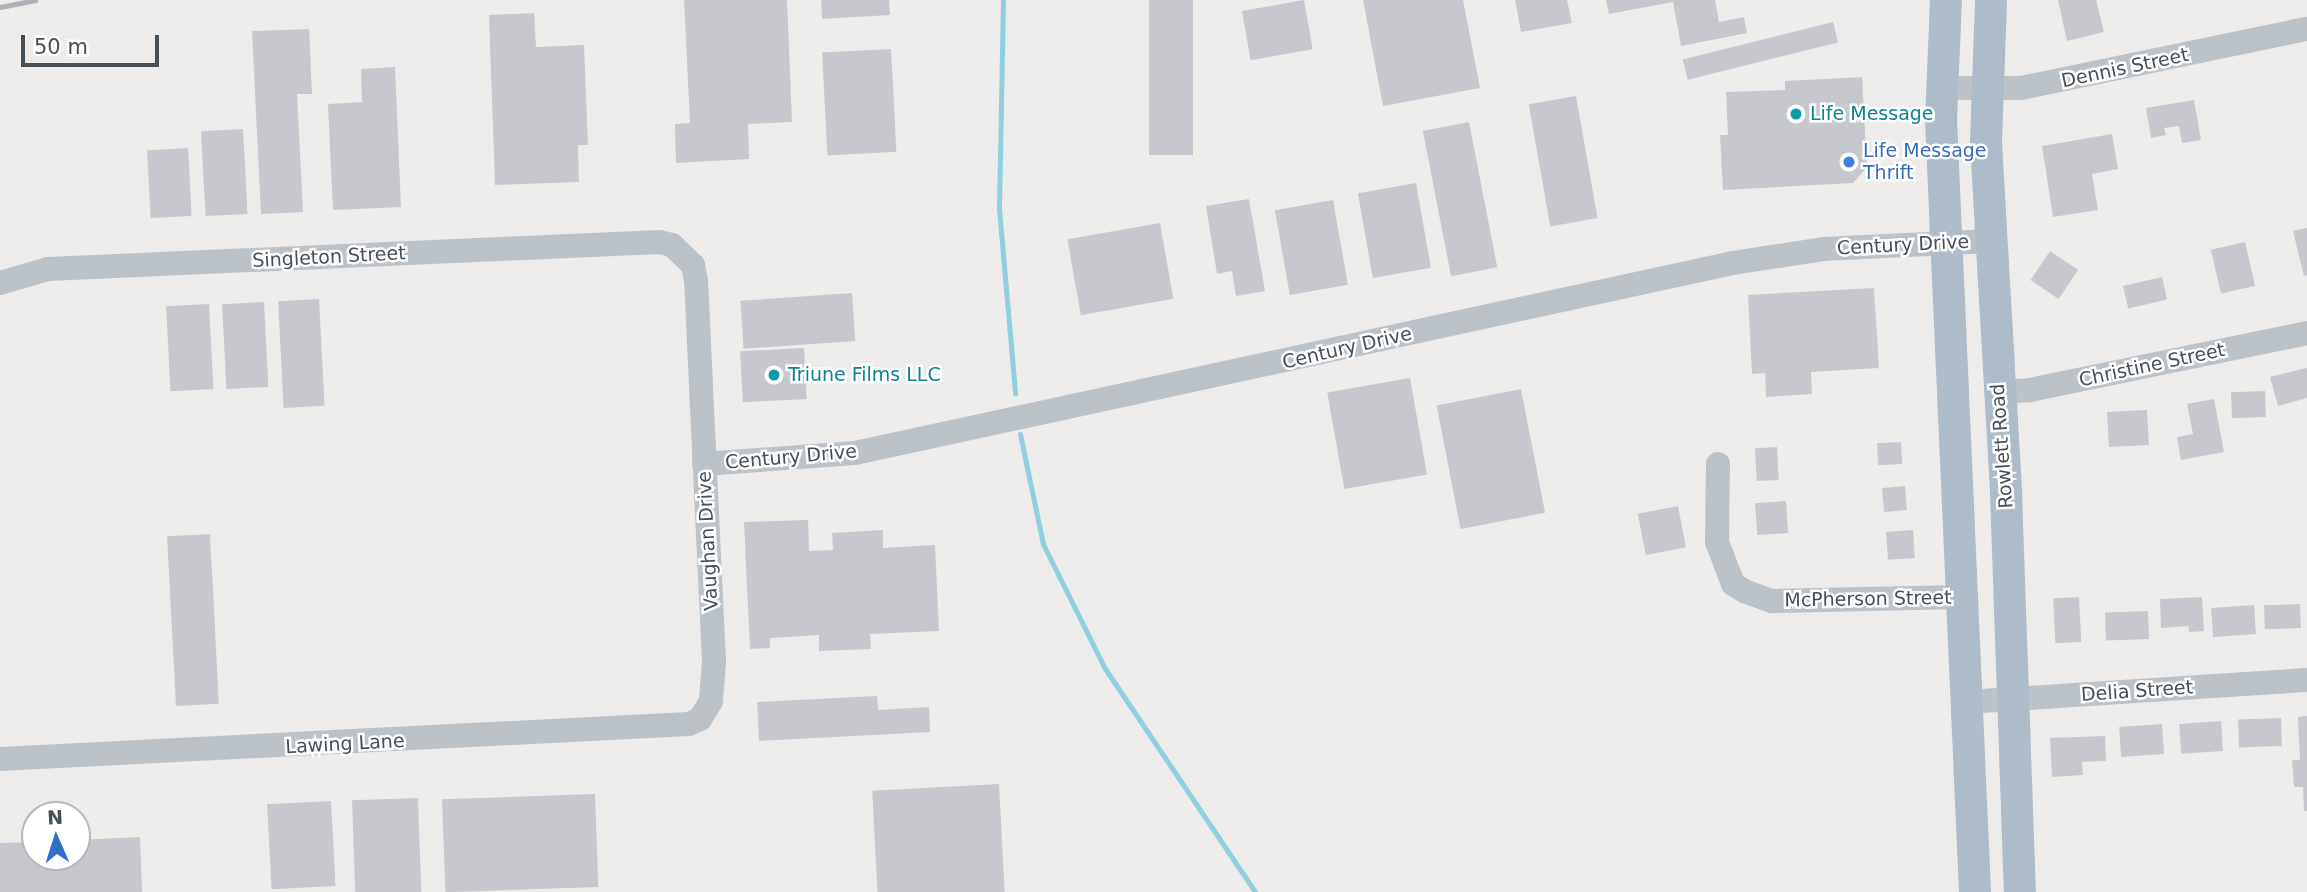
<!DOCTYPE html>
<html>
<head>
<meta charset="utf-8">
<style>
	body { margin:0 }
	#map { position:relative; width:2307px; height:892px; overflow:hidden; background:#eeebeb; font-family:"DejaVu Sans",sans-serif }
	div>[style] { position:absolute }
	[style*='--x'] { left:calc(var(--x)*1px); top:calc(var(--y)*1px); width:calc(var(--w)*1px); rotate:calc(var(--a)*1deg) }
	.stream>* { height:5px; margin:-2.5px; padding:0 2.5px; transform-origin:2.5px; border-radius:2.5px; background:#8fcfe0 }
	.building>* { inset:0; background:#c7c8ce; transform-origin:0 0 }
	.minor>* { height:24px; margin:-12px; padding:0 12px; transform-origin:12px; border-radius:12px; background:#bbc3c9 }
	.major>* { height:32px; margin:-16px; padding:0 16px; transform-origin:16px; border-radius:16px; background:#aebbc8 }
	.rail>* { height:5px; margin:-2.5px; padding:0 2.5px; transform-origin:2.5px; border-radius:2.5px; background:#aeb1b5 }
	.dots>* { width:19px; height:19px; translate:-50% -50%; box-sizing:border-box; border:4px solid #fff; border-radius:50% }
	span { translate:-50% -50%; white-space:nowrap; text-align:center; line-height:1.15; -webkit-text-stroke:5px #fff; paint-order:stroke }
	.street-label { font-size:19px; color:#464f56 }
	.culture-label { font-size:19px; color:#0d838f }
	.left { translate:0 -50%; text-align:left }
	.shop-label { font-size:19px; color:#366cbe }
	.north { position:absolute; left:21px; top:801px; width:70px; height:70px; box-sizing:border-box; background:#fff; border:2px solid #b5b9bb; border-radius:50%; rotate:357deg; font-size:19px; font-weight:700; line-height:28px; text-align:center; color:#464f56 }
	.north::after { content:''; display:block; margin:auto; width:24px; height:32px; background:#2d70c6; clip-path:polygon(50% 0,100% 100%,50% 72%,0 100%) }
	.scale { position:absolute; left:21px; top:35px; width:138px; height:32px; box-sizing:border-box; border:4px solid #464f56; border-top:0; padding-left:9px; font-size:21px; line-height:24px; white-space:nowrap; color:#464f56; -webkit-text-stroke:5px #fff; paint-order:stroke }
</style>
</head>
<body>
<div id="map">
	<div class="stream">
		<div style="--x:1003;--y:0;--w:209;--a:91.1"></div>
		<div style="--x:999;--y:209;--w:185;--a:85"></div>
		<div style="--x:1020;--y:434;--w:112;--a:78.2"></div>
		<div style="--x:1043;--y:544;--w:137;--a:63.6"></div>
		<div style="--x:1104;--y:667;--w:271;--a:56.1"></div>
	</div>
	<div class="building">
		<div style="clip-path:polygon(684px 0,787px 0,792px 122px,748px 124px,749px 159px,676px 163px,675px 124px,690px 123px)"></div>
		<div style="clip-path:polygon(821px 0,889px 0,890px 15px,822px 19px)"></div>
		<div style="left:1149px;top:0;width:44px;height:155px"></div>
		<div style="left:1304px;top:0;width:50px;height:63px;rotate:80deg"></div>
		<div style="clip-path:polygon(1363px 0,1463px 0,1480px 88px,1383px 106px)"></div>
		<div style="clip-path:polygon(1515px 0,1567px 0,1572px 23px,1521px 32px)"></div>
		<div style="clip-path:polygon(1606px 0,1715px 0,1719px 22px,1744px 17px,1747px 33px,1681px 46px,1673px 2px,1609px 14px)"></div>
		<div style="clip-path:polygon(2058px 0,2096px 0,2104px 32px,2067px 41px)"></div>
		<div style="clip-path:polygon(534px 13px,536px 47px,584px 45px,588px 145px,578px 145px,579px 182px,495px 185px,489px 15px)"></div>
		<div style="left:1833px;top:22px;width:21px;height:155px;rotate:76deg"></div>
		<div style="clip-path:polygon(309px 29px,312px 94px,297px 94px,303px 212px,261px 214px,252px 31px)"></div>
		<div style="left:891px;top:49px;width:103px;height:69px;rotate:87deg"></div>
		<div style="clip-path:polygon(395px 67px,401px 207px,333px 210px,328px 104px,362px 102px,361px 69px)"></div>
		<div style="clip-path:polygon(1862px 77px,1867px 167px,1853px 183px,1723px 190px,1720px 135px,1728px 135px,1726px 92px,1785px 90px,1785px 81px)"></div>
		<div style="left:1576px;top:96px;width:124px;height:48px;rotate:80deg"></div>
		<div style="clip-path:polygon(2194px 100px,2201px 140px,2182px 143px,2179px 126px,2164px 128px,2166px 135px,2151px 138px,2146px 108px)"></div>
		<div style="left:1469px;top:122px;width:148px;height:47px;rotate:79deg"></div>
		<div style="left:243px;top:129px;width:85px;height:42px;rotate:87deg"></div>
		<div style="clip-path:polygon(2112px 134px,2118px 169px,2092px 174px,2098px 210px,2053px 217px,2042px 146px)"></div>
		<div style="left:188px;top:148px;width:68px;height:41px;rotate:87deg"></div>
		<div style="left:1416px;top:183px;width:86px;height:59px;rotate:80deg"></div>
		<div style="clip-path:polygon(1249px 199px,1265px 291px,1236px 296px,1232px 271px,1217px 274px,1206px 206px)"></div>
		<div style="left:1333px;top:200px;width:86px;height:59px;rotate:80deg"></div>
		<div style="left:1160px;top:223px;width:77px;height:94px;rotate:80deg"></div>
		<div style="clip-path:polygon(2307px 228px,2307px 275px,2304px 276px,2293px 231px)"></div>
		<div style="left:2245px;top:242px;width:45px;height:35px;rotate:77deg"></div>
		<div style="left:2050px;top:251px;width:34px;height:35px;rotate:34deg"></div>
		<div style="left:2162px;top:277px;width:23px;height:40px;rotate:77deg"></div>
		<div style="clip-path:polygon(1874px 288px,1879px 368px,1811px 372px,1812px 394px,1766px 397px,1765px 373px,1752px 374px,1748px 295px)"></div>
		<div style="left:852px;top:293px;width:48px;height:112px;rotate:86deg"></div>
		<div style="left:319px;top:299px;width:107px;height:41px;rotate:87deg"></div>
		<div style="left:264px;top:302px;width:85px;height:42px;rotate:87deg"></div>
		<div style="left:209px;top:304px;width:85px;height:43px;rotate:87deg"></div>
		<div style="left:804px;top:348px;width:51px;height:64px;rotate:87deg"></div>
		<div style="clip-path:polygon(2307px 368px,2307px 398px,2278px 406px,2270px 377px)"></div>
		<div style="left:1410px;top:378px;width:98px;height:84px;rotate:80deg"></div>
		<div style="left:1521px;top:389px;width:126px;height:86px;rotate:79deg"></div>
		<div style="left:2265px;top:391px;width:26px;height:34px;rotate:88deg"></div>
		<div style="clip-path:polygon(2214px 399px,2224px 452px,2181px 460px,2177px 437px,2193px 434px,2187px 404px)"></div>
		<div style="left:2147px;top:410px;width:35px;height:40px;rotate:87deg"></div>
		<div style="left:1901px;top:442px;width:22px;height:24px;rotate:87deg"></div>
		<div style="left:1777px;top:447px;width:33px;height:22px;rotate:87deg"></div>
		<div style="left:1905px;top:486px;width:24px;height:23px;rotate:85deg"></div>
		<div style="left:1786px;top:501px;width:32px;height:31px;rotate:86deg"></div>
		<div style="left:1678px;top:506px;width:42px;height:41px;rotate:79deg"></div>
		<div style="clip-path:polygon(808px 520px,809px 551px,833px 550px,832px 533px,883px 530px,883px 548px,935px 545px,939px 631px,870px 634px,871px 649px,819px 651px,819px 635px,770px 638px,770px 648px,750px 649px,744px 522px)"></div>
		<div style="left:1913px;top:530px;width:28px;height:27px;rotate:86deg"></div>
		<div style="left:210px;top:534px;width:170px;height:43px;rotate:87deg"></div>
		<div style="left:2079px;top:597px;width:45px;height:26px;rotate:87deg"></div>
		<div style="clip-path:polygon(2202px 597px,2204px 631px,2189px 632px,2188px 626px,2161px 628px,2160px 599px)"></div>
		<div style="left:2300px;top:604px;width:24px;height:36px;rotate:88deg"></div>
		<div style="left:2254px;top:605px;width:29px;height:43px;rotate:86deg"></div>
		<div style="left:2148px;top:611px;width:28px;height:43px;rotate:88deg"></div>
		<div style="clip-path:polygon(877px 696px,878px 710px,929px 707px,930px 732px,759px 741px,757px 702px)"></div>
		<div style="clip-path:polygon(2307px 716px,2307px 811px,2304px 811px,2303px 787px,2294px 787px,2292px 760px,2300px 760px,2298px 717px)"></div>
		<div style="left:2281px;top:718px;width:28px;height:43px;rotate:88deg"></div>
		<div style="left:2221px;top:721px;width:30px;height:42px;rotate:86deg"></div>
		<div style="left:2162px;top:724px;width:30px;height:43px;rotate:86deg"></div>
		<div style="clip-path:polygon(2105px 736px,2106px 761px,2082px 762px,2083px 775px,2052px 777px,2050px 738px)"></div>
		<div style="left:999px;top:784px;width:108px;height:127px;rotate:87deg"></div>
		<div style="left:595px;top:794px;width:93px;height:153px;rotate:88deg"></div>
		<div style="left:418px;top:798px;width:94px;height:66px;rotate:88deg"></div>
		<div style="left:331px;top:801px;width:85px;height:64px;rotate:87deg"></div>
		<div style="clip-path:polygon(140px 837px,142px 892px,0 892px,0 843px,35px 842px,35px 857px,77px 857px,77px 840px)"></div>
	</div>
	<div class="minor">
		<div style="--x:1941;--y:88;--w:80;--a:0"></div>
		<div style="--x:2021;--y:88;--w:292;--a:-11.7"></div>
		<div style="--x:0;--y:283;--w:50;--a:-16.3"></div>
		<div style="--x:48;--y:269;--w:612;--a:-2.53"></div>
		<div style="--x:659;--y:242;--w:13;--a:13"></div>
		<div style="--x:672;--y:245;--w:29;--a:44"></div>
		<div style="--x:693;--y:265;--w:15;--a:79"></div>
		<div style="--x:696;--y:280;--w:381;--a:87.3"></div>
		<div style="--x:714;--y:661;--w:40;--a:94.3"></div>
		<div style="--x:711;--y:701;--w:21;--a:121"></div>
		<div style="--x:700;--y:719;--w:12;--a:156"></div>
		<div style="--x:689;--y:724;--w:690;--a:177.09"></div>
		<div style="--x:1997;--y:392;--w:33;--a:-3"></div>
		<div style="--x:2030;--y:390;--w:283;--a:-11.6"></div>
		<div style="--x:704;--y:464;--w:151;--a:-4.2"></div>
		<div style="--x:855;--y:453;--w:898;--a:-12.21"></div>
		<div style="--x:1733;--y:263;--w:91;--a:-8.8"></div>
		<div style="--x:1823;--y:249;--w:168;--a:-2.7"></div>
		<div style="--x:1718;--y:464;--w:78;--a:90.7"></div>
		<div style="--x:1717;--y:542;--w:45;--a:69.1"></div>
		<div style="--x:1733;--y:584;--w:13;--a:32"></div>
		<div style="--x:1744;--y:591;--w:30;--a:20"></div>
		<div style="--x:1772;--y:601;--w:191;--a:-1.2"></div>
		<div style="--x:1966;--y:702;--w:342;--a:-3.7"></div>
	</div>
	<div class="major">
		<div style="--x:1946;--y:0;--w:120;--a:92.4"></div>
		<div style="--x:1941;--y:120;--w:773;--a:87.48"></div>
		<div style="--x:1991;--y:0;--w:143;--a:92"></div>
		<div style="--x:1986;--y:143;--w:352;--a:86.7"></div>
		<div style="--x:2006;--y:494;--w:398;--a:88"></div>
	</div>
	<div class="rail">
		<div style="--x:0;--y:7;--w:36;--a:-11"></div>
	</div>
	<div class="dots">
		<div style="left:1796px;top:114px;background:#0f9aa8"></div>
		<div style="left:1849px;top:162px;background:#3f7fe0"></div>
		<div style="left:774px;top:375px;background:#0f9aa8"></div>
	</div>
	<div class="street-label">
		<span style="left:2125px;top:68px;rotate:-12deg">Dennis Street</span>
		<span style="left:1903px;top:245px;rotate:-3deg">Century Drive</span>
		<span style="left:329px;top:257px;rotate:-3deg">Singleton Street</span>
		<span style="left:1347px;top:348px;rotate:-13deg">Century Drive</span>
		<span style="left:2152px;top:365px;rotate:-12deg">Christine Street</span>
		<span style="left:2002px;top:446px;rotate:-94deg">Rowlett Road</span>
		<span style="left:791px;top:457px;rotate:-5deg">Century Drive</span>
		<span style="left:708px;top:541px;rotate:-93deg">Vaughan Drive</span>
		<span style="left:1868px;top:599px;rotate:-1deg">McPherson Street</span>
		<span style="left:2137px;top:691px;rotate:-4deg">Delia Street</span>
		<span style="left:345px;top:744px;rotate:-3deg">Lawing Lane</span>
	</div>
	<div class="culture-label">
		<span class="left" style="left:1810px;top:114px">Life Message</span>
		<span class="left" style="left:788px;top:375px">Triune Films LLC</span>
	</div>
	<div class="shop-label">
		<span class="left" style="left:1863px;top:162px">Life Message<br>Thrift</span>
	</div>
	<div class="north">N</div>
	<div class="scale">50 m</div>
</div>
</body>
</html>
